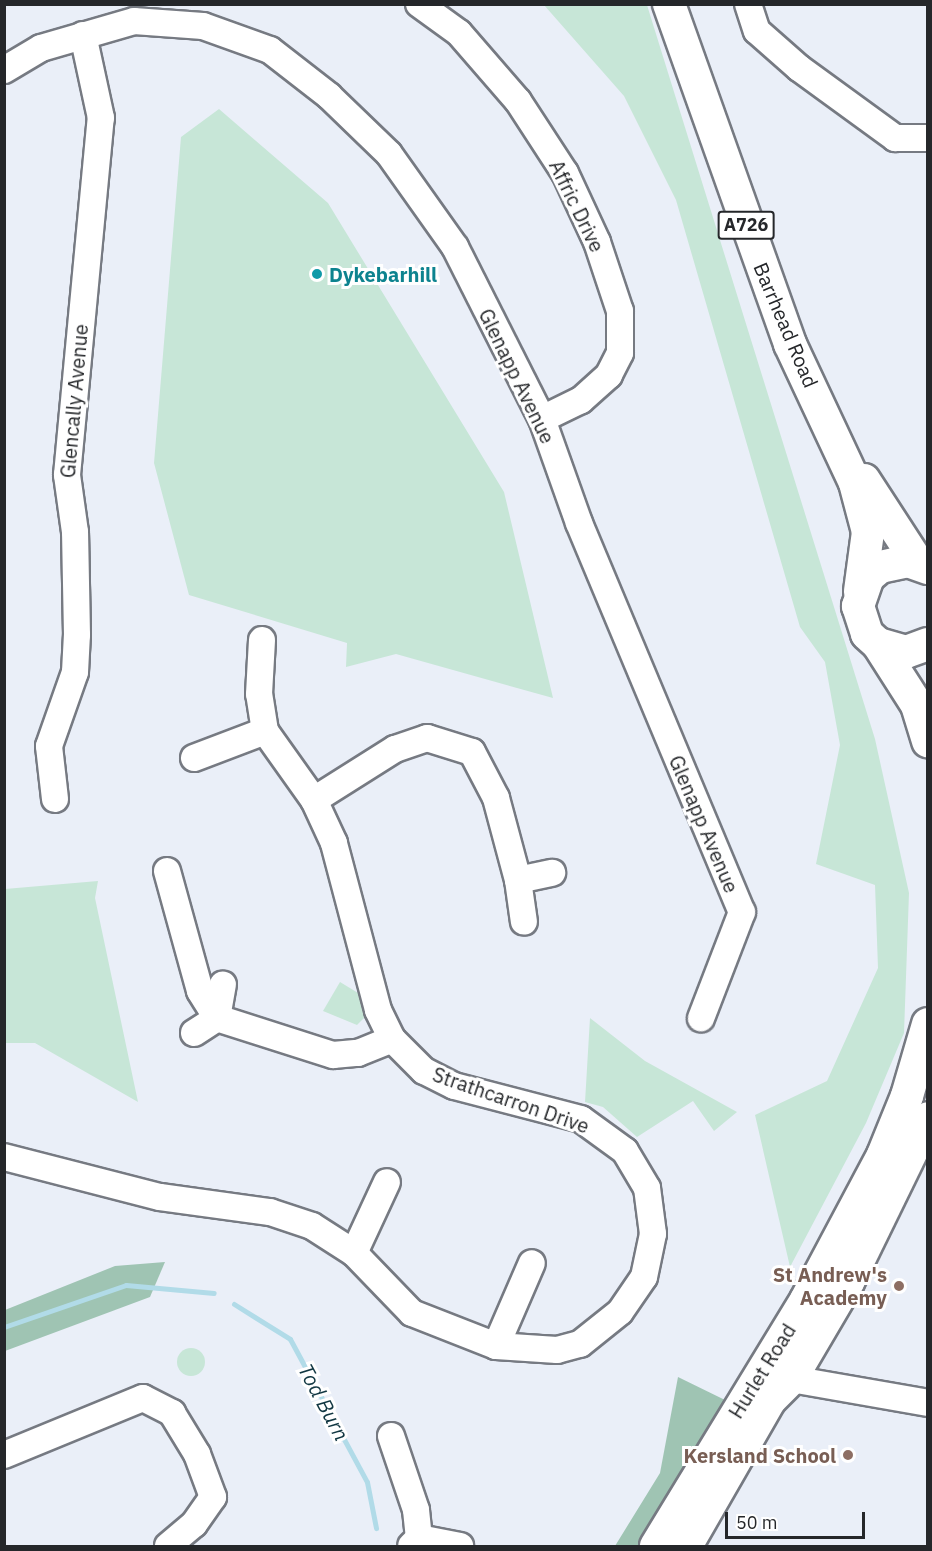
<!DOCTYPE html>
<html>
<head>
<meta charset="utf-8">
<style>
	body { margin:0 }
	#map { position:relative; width:932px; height:1551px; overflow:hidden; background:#eaeff8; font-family:"IBM Plex Sans",sans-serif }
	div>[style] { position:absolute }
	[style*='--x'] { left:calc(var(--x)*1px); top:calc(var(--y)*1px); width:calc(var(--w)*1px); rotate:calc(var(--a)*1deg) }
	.green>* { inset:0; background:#c7e6d7 }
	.round { border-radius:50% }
	.forest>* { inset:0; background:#9fc4b3 }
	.stream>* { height:5px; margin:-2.5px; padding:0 2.5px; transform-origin:2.5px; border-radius:2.5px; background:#b1dbe8 }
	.roads { filter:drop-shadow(2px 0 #767a82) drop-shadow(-2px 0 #767a82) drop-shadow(0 2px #767a82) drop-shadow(0 -2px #767a82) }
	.minor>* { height:26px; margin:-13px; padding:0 13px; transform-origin:13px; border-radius:13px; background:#fff }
	.major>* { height:32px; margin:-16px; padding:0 16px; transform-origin:16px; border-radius:16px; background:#fff }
	.dots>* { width:16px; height:16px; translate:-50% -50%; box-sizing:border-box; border:3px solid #fff; border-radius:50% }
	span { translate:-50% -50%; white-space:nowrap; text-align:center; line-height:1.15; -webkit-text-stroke:6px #fff; paint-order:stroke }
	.shield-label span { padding:2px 4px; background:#fff; border:2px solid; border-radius:4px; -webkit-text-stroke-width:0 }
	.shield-label { font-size:18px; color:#25272a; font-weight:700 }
	.street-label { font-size:20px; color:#25272a }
	.culture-label { font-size:20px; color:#0d838f; font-weight:700 }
	.left { translate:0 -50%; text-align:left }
	.education-label { font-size:20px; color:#785e54; font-weight:700 }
	.right { translate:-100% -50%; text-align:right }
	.water-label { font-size:21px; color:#113742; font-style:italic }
	.frame { position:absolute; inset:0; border:6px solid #25272a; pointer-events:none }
	.scale { position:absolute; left:725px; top:1512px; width:140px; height:27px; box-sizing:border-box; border:3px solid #25272a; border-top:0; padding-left:8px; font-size:18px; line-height:21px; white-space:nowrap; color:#25272a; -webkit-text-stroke:4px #fff; paint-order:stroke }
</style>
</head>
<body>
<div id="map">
	<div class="green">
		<div style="clip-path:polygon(544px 5px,647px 5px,875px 739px,909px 893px,904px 1033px,866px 1123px,790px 1267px,755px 1115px,827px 1081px,878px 968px,875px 885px,816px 864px,840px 745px,825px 662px,800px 627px,676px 200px,624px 96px)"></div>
		<div style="clip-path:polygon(219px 109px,328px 203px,504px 492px,553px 698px,396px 654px,346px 667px,347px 643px,189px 595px,154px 463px,181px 137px)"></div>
		<div style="clip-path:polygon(98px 881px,95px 898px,138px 1102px,35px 1043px,5px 1043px,5px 889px)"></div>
		<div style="clip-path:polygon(340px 982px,363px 996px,368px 1014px,357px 1025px,323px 1011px)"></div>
		<div style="clip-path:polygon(590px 1018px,645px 1061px,737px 1112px,714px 1131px,693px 1101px,637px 1137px,603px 1107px,585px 1102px)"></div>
		<div class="round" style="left:177px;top:1348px;width:28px;height:28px"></div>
	</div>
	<div class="forest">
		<div style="clip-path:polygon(165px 1262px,150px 1297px,5px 1351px,5px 1310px,115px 1266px)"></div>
		<div style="clip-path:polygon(678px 1377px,725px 1400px,638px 1546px,615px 1546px,660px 1473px)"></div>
	</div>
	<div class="stream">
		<div style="--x:234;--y:1304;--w:66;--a:32"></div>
		<div style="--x:290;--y:1339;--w:162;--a:61.7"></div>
		<div style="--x:367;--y:1482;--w:47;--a:78.9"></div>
		<div style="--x:4;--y:1327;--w:129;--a:-19"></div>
		<div style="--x:126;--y:1285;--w:88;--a:5.2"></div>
	</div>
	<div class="roads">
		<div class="minor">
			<div style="--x:419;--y:4;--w:49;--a:35.9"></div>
			<div style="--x:459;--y:33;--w:90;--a:49.1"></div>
			<div style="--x:518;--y:101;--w:86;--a:56.9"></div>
			<div style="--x:565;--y:173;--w:76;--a:65.1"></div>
			<div style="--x:597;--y:242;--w:73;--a:71.6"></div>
			<div style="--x:620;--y:311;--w:42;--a:90"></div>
			<div style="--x:620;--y:353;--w:25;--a:117"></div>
			<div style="--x:609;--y:375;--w:38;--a:138"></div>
			<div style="--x:581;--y:400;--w:43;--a:154"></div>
			<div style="--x:748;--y:4;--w:28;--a:72"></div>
			<div style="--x:757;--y:31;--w:56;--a:41.4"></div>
			<div style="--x:799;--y:68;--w:119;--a:36.1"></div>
			<div style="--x:895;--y:138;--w:33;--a:0"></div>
			<div style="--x:4;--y:70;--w:43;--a:-30.7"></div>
			<div style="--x:41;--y:48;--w:97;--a:-16.2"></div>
			<div style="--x:134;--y:21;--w:69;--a:4.1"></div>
			<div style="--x:203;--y:26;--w:71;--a:19.7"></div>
			<div style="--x:270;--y:50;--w:75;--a:37.9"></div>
			<div style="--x:329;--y:96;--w:83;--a:44"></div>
			<div style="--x:389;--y:154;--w:114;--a:54.6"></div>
			<div style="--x:455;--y:247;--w:193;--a:63.2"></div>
			<div style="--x:542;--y:419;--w:110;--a:70.4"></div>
			<div style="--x:579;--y:523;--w:422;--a:67.3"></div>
			<div style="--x:742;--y:912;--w:114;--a:111.1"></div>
			<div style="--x:194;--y:758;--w:76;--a:-20.8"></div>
			<div style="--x:55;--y:799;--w:53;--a:-96.5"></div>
			<div style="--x:49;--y:746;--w:78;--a:-70.6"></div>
			<div style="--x:75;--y:672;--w:37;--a:-87"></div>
			<div style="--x:77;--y:635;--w:103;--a:-91.1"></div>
			<div style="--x:75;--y:532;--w:58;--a:-98"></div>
			<div style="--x:67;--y:475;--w:359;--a:-84.6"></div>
			<div style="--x:101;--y:118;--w:85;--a:-102.2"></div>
			<div style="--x:314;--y:800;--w:96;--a:-32.2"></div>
			<div style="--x:395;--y:749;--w:34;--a:-19"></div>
			<div style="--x:427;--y:738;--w:47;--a:17.3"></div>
			<div style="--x:472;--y:752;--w:52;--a:62.4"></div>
			<div style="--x:496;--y:798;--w:85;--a:75"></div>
			<div style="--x:518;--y:880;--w:42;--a:81.9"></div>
			<div style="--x:167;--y:871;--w:124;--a:74.6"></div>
			<div style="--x:200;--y:991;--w:32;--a:58"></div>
			<div style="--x:217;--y:1018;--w:122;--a:17.7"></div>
			<div style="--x:333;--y:1055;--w:25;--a:-5"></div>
			<div style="--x:358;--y:1053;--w:37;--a:-22"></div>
			<div style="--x:518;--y:880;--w:35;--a:-12"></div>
			<div style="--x:194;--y:1033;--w:27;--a:-33"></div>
			<div style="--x:217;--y:1018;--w:34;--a:-80"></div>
			<div style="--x:4;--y:1157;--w:161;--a:14.4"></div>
			<div style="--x:160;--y:1197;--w:111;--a:7.8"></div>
			<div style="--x:270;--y:1212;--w:44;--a:18.4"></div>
			<div style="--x:312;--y:1226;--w:50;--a:32.7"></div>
			<div style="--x:354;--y:1253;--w:83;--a:46"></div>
			<div style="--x:412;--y:1313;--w:90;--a:21.4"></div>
			<div style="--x:496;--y:1346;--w:61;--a:3.8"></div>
			<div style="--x:557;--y:1350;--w:24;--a:-15"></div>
			<div style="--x:580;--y:1344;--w:51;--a:-38.7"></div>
			<div style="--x:620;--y:1312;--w:42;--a:-55.6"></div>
			<div style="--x:644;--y:1277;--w:44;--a:-78.2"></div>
			<div style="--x:653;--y:1234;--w:46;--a:-97.4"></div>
			<div style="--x:647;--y:1188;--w:43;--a:-120.7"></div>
			<div style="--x:625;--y:1151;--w:54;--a:-144"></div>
			<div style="--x:581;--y:1119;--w:131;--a:-165.4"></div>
			<div style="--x:454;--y:1086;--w:34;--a:-153"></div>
			<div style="--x:424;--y:1071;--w:45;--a:-135"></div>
			<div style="--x:392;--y:1039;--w:32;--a:-116"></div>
			<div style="--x:378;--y:1010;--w:173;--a:-104.8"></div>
			<div style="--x:334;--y:843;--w:47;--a:-114.9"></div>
			<div style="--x:314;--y:800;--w:85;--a:-125.4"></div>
			<div style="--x:265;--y:731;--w:37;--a:-99"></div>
			<div style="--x:259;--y:694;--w:54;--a:-86.8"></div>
			<div style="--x:354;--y:1253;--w:78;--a:-65.1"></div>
			<div style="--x:496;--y:1346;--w:90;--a:-66.6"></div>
			<div style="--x:791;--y:1379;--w:139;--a:9.9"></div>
			<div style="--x:391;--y:1436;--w:78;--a:71.3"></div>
			<div style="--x:416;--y:1510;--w:28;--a:84"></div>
			<div style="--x:419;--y:1538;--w:11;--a:135"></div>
			<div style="--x:4;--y:1455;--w:150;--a:-22.3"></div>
			<div style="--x:143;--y:1398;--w:33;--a:27"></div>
			<div style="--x:172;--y:1413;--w:48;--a:58.6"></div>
			<div style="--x:197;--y:1454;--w:46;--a:69.6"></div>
			<div style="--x:213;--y:1497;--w:33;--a:125"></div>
			<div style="--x:194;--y:1524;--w:34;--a:140"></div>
			<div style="--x:419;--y:1538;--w:42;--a:11"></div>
		</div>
		<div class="major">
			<div style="--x:669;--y:4;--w:361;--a:70.4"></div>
			<div style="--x:790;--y:344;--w:153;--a:64.9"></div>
			<div style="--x:855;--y:483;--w:51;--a:75.1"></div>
			<div style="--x:868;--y:532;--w:60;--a:97.7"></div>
			<div style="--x:864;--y:480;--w:99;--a:57"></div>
			<div style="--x:928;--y:568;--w:21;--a:-161"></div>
			<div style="--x:908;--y:561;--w:29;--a:168"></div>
			<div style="--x:880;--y:567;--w:16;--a:140"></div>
			<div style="--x:868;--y:577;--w:31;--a:109"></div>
			<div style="--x:858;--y:606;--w:29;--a:72"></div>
			<div style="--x:867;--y:634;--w:15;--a:42"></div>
			<div style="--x:878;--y:644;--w:29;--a:16"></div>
			<div style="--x:906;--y:652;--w:23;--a:-20"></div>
			<div style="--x:878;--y:644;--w:72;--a:57.4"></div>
			<div style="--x:917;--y:705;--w:38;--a:73"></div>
			<div style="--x:656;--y:1546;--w:288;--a:-58.6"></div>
			<div style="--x:806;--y:1300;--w:164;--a:-62"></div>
			<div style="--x:883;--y:1155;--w:64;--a:-67.9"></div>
			<div style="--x:907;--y:1096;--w:75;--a:-73.7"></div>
			<div style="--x:686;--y:1546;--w:168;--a:-60.1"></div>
			<div style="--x:770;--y:1400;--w:30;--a:-45"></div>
			<div style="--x:791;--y:1379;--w:113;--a:-59.6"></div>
			<div style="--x:848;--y:1282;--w:182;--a:-64"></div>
		</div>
	</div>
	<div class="dots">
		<div style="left:317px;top:274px;background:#0f9aa8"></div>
		<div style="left:899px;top:1286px;background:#8d6e63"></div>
		<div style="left:848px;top:1455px;background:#8d6e63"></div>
	</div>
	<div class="shield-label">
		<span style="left:746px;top:225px">A726</span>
	</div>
	<div class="street-label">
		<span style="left:577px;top:206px;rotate:64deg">Affric Drive</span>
		<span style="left:786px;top:325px;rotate:67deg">Barrhead Road</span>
		<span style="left:517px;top:376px;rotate:64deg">Glenapp Avenue</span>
		<span style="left:74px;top:401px;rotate:-85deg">Glencally Avenue</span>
		<span style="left:704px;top:824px;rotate:67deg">Glenapp Avenue</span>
		<span style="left:511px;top:1100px;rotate:19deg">Strathcarron Drive</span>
		<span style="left:762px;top:1371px;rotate:-58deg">Hurlet Road</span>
	</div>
	<div class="culture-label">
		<span class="left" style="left:329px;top:274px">Dykebarhill</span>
	</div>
	<div class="education-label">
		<span class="right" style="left:887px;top:1286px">St Andrew's<br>Academy</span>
		<span class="right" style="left:836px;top:1455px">Kersland School</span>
	</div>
	<div class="water-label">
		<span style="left:324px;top:1402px;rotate:62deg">Tod Burn</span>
	</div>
	<div class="frame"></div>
	<div class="scale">50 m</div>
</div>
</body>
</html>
